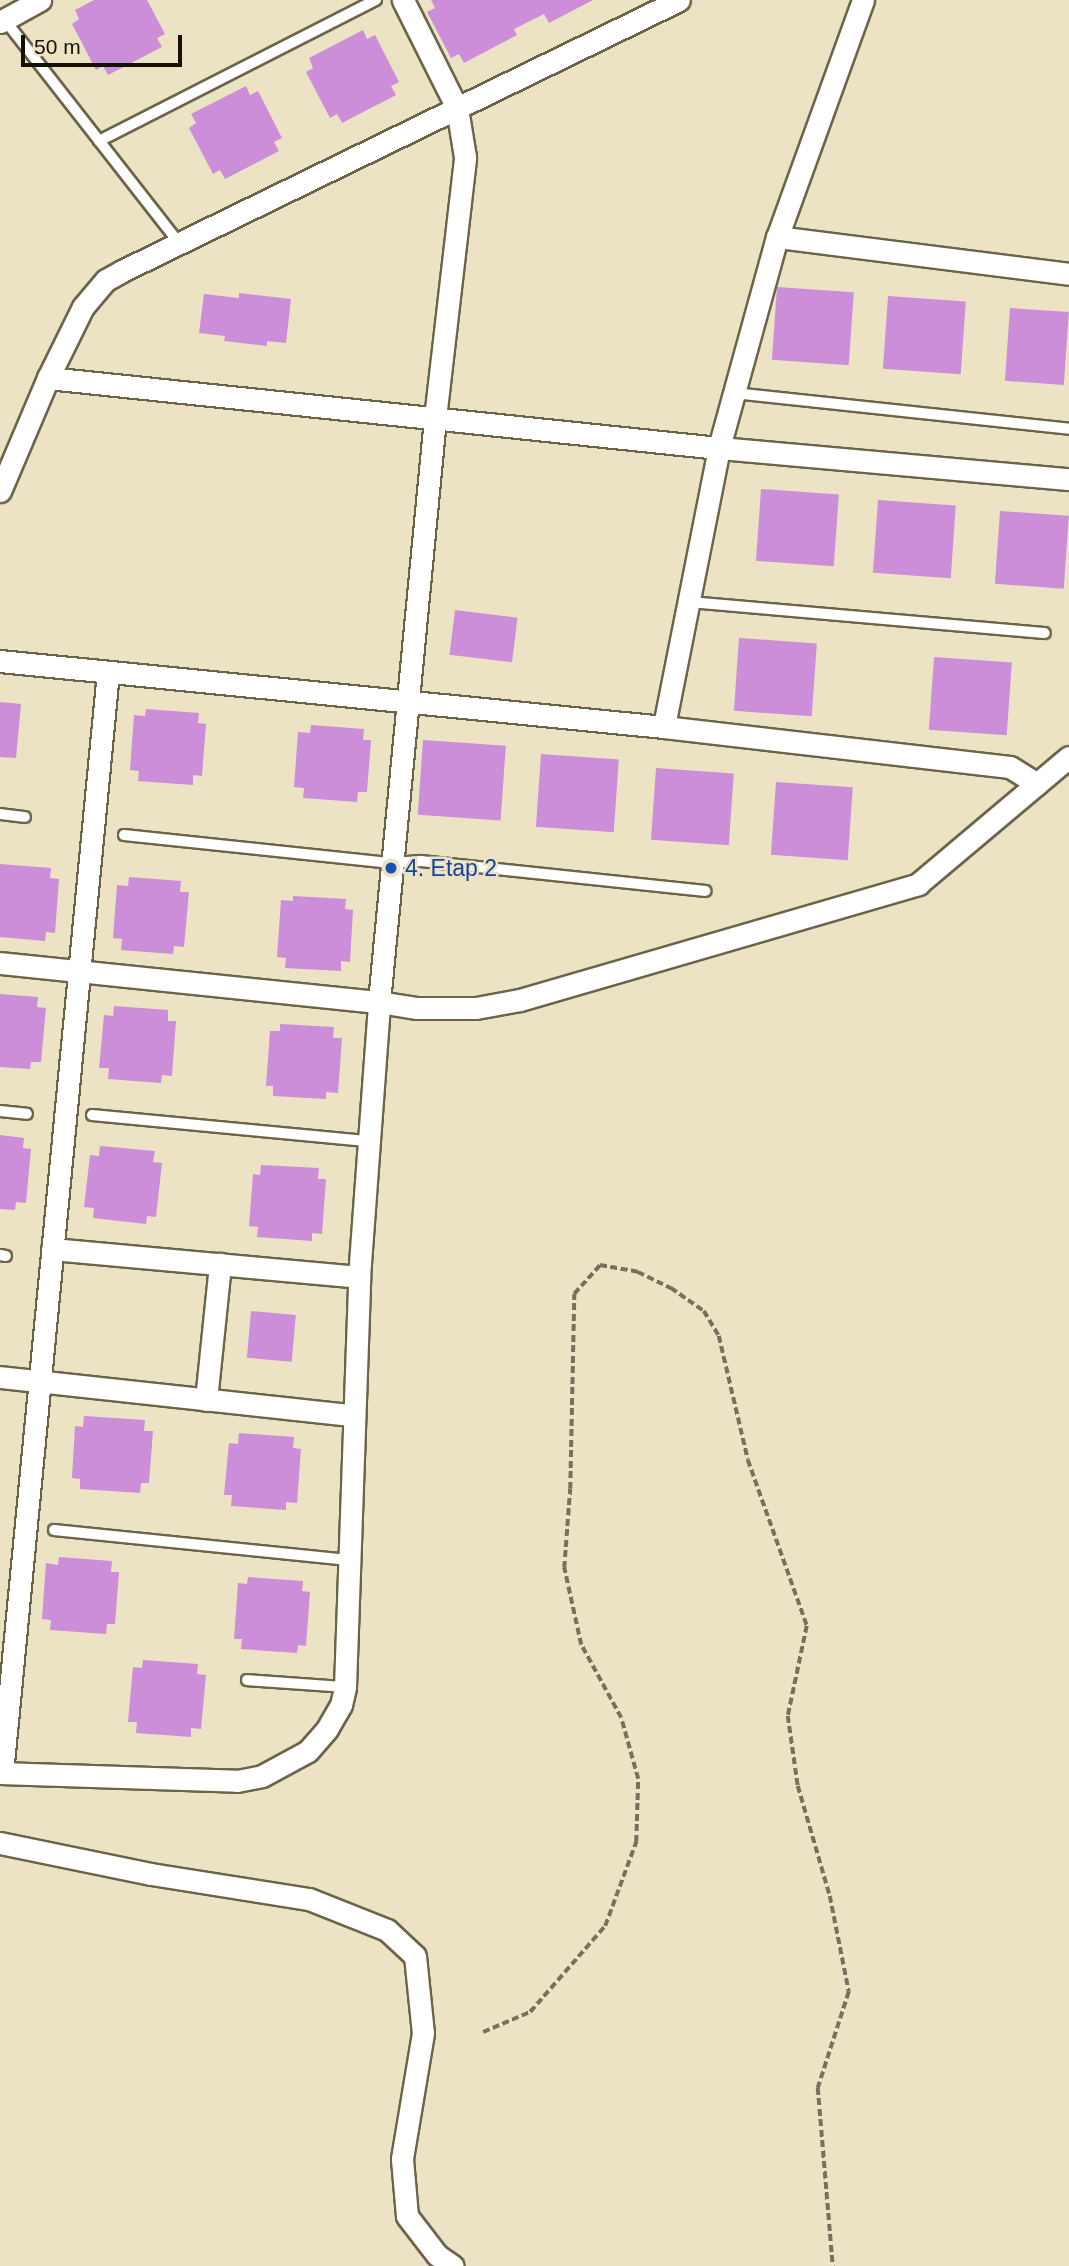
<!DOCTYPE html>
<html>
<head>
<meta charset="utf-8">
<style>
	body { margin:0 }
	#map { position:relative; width:1069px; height:2266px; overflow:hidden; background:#ebe3c4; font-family:Arial,sans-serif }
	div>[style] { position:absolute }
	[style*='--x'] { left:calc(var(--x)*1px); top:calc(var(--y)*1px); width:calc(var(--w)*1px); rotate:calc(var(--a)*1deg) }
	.building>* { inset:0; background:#cc8ed8; transform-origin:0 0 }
	.path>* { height:3.5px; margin-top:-1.75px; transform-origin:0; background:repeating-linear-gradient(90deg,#76715d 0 7px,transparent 0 10.5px) }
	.roads { filter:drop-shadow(2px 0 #6b6449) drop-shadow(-2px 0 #6b6449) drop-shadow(0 2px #6b6449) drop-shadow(0 -2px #6b6449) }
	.service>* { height:10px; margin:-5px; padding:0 5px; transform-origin:5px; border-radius:5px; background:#fff }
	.minor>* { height:21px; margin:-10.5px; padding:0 10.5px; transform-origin:10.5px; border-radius:10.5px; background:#fff }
	.dots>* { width:19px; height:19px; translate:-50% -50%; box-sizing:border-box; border:4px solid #ebe3c4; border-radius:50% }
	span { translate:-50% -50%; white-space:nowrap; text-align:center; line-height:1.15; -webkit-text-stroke:5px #ebe3c4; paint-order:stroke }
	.transit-label { font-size:23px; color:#164399 }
	.left { translate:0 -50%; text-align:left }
	.scale { position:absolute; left:21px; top:35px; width:161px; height:32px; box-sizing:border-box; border:4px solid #141107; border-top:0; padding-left:9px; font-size:21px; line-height:24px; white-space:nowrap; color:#141107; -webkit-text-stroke:5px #ebe3c4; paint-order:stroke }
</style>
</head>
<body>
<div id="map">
	<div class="building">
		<div style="clip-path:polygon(94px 0,147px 0,165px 34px,157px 38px,162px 47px,108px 75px,103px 66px,96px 70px,72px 24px,79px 19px,75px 10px)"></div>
		<div style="clip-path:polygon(431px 0,593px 0,549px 23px,544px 14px,514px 29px,517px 35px,464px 63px,459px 54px,451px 58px,427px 12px,435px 8px)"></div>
		<div style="clip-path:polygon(363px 30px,367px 39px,375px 35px,399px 82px,391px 86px,396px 95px,342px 123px,337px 114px,330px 118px,306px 72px,313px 68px,309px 58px)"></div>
		<div style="clip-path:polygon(246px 86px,250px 95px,258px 91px,282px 138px,274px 142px,279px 151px,225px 179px,220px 170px,213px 174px,189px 128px,196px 123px,191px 114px)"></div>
		<div style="left:777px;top:287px;width:77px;height:73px;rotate:4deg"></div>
		<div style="clip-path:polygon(239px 293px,291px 299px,286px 343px,267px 341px,267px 346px,224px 341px,225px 336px,199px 333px,204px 294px,239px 298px)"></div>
		<div style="left:888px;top:296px;width:78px;height:73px;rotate:4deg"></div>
		<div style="left:1010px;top:308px;width:59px;height:73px;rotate:4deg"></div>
		<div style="left:761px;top:489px;width:78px;height:72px;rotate:4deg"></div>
		<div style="left:878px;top:500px;width:78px;height:73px;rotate:4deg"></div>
		<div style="left:1000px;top:511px;width:69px;height:73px;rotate:4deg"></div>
		<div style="left:455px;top:610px;width:63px;height:45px;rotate:7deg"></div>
		<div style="left:739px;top:638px;width:78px;height:73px;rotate:4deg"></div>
		<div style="left:934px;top:657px;width:78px;height:73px;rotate:4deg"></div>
		<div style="clip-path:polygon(0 702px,21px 704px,16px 758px,0 757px)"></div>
		<div style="clip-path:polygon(146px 709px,199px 713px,198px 723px,206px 724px,202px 776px,193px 775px,193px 785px,138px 781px,139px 771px,130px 770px,134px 715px,145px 716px)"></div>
		<div style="clip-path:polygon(311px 725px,364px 729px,363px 740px,371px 740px,367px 792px,358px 792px,357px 802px,303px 798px,304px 788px,294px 787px,298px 732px,310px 733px)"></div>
		<div style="left:423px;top:740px;width:83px;height:75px;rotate:4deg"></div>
		<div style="left:541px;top:754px;width:78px;height:73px;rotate:4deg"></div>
		<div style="left:656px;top:768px;width:78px;height:72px;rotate:4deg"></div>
		<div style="left:776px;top:782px;width:77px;height:73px;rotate:4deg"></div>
		<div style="clip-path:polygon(0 864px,51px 868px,50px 878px,59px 879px,55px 933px,46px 932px,45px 941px,0 937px)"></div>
		<div style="clip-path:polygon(129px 877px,181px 881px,180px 892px,189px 892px,184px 947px,174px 946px,173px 954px,121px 950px,122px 939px,113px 938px,117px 885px,128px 886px)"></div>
		<div style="clip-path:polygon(293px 896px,346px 899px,345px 909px,353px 910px,350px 962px,341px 961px,341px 971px,285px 968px,286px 958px,277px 957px,281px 900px,293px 901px)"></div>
		<div style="clip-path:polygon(0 994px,38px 997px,37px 1007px,46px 1008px,41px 1062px,31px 1062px,30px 1069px,0 1067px)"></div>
		<div style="clip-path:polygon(114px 1006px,168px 1010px,168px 1021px,176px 1021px,172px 1076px,162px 1075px,161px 1083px,108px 1079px,109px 1068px,99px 1068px,104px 1015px,113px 1016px)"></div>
		<div style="clip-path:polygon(280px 1024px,334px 1027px,333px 1038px,342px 1038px,338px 1093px,326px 1092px,326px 1099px,273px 1096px,273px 1086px,266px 1086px,270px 1031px,280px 1031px)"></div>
		<div style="clip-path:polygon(0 1135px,24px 1138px,23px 1148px,31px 1149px,26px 1203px,16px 1202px,15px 1210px,0 1209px)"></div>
		<div style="clip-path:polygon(100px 1146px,155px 1151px,153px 1162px,162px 1163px,156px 1217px,147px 1216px,146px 1224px,93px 1218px,94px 1208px,84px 1207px,90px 1155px,99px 1156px)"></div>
		<div style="clip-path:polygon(261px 1165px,319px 1168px,318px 1179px,326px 1179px,322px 1234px,312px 1233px,312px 1241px,257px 1237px,258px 1227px,249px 1226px,253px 1174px,260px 1175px)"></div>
		<div style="left:251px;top:1311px;width:45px;height:47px;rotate:5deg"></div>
		<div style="clip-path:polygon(84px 1416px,145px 1420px,144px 1431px,153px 1431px,149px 1483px,141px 1483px,140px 1493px,80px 1489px,80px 1479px,72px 1478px,75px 1426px,83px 1427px)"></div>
		<div style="clip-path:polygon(239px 1433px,294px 1437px,293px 1448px,301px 1449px,297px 1503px,286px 1502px,286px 1510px,231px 1506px,232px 1495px,224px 1495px,229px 1443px,238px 1444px)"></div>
		<div style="clip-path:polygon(59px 1557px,112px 1561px,111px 1572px,119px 1572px,115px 1624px,107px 1624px,106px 1634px,50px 1630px,51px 1620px,42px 1619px,46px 1563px,58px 1565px)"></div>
		<div style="clip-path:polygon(248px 1577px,303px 1581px,302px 1591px,310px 1592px,306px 1646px,298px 1645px,297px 1653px,241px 1649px,242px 1639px,234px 1639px,238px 1583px,247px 1584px)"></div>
		<div style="clip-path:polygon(143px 1660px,198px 1664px,197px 1674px,206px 1675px,201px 1729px,191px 1728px,191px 1737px,136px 1733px,137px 1722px,128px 1722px,133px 1667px,142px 1668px)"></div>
	</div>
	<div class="path">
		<div style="--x:483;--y:2032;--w:51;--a:-23.1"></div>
		<div style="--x:530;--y:2012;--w:114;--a:-48.9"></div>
		<div style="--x:605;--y:1926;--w:90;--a:-69.7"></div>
		<div style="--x:636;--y:1842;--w:63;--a:-88.2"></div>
		<div style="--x:638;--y:1779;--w:63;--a:-105.6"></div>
		<div style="--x:621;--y:1718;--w:83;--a:-118.7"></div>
		<div style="--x:581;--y:1645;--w:79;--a:-102.4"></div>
		<div style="--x:564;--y:1568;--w:79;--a:-85.7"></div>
		<div style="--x:570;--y:1489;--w:195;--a:-88.8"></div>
		<div style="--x:574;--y:1294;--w:39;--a:-48"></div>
		<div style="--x:600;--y:1265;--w:39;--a:10"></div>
		<div style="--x:638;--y:1272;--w:37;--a:26"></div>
		<div style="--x:671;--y:1288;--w:40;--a:34.9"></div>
		<div style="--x:704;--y:1311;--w:29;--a:59"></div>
		<div style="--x:719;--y:1336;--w:127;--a:76.8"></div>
		<div style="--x:748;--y:1460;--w:176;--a:70.4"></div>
		<div style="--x:807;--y:1626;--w:92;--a:101.9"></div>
		<div style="--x:788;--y:1716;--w:71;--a:81.9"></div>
		<div style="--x:798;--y:1786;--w:115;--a:73.8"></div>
		<div style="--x:830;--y:1896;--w:98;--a:78.8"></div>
		<div style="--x:849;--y:1992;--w:101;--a:107.9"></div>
		<div style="--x:818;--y:2088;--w:179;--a:85.2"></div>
	</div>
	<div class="roads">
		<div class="service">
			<div style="--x:4;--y:19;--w:284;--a:52"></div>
			<div style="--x:99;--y:141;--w:311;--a:-27"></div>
			<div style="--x:734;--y:393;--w:337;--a:6.1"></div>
			<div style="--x:689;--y:602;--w:357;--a:5"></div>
			<div style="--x:0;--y:814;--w:25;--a:7"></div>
			<div style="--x:124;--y:835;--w:269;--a:6"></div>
			<div style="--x:392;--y:863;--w:29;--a:-4"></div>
			<div style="--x:421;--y:861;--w:286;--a:6"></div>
			<div style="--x:0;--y:1111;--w:27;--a:6"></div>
			<div style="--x:92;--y:1115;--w:278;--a:5.4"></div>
			<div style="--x:0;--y:1255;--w:6;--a:9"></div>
			<div style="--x:54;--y:1530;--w:296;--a:5.8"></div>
			<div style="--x:247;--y:1680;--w:98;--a:4.1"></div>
		</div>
		<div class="minor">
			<div style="--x:863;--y:0;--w:252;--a:109.9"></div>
			<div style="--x:777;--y:237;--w:219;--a:105.4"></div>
			<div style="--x:719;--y:448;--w:351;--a:5.1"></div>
			<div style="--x:0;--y:22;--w:46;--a:-28.8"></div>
			<div style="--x:777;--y:237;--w:294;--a:7.2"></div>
			<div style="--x:48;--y:378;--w:79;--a:-63.8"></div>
			<div style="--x:83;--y:307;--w:35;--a:-50"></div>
			<div style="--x:106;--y:280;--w:18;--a:-29"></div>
			<div style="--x:122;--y:271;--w:619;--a:-25.94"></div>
			<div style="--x:0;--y:491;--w:123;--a:-67"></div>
			<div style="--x:48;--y:378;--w:675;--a:5.96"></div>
			<div style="--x:719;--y:448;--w:284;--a:101.2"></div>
			<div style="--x:664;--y:727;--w:348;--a:6.6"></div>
			<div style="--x:1010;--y:767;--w:32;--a:32"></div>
			<div style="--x:0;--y:661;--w:667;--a:5.68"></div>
			<div style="--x:0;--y:963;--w:381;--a:5.9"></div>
			<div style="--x:379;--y:1002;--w:587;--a:-84.52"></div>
			<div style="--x:435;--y:418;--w:263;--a:-83.4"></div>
			<div style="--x:465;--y:157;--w:50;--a:-99.3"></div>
			<div style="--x:457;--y:108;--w:121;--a:-116.6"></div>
			<div style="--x:52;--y:1249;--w:308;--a:5.2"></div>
			<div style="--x:0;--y:1377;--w:354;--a:6.2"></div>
			<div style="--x:206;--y:1400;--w:137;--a:-84.1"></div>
			<div style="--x:0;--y:1773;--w:237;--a:1.9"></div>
			<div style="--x:237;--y:1781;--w:25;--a:-11"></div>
			<div style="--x:262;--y:1776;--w:52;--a:-28.5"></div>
			<div style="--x:308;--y:1751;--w:29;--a:-49"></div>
			<div style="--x:327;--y:1729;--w:28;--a:-60"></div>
			<div style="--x:341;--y:1705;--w:18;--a:-77"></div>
			<div style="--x:345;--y:1687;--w:410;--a:-88"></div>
			<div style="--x:359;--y:1277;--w:276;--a:-85.8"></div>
			<div style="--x:379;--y:1002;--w:37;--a:9"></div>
			<div style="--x:416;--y:1008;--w:60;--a:0"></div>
			<div style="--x:476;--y:1008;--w:45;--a:-10.3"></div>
			<div style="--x:520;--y:1000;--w:415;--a:-16.2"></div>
			<div style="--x:918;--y:884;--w:197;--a:-40.1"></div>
			<div style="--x:2;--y:1773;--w:1106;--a:-84.5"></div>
			<div style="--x:0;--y:1843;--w:154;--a:11.6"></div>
			<div style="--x:151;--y:1874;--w:160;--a:9"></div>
			<div style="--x:309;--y:1899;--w:84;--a:21.7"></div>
			<div style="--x:387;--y:1930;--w:38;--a:43"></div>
			<div style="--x:415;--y:1956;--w:77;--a:84.1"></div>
			<div style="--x:423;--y:2033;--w:128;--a:99.5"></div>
			<div style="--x:402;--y:2159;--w:57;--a:85"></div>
			<div style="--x:407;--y:2216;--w:49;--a:52.4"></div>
			<div style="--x:437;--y:2255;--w:19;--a:35"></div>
		</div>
	</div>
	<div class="dots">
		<div style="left:391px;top:868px;background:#1a4fb4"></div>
	</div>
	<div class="transit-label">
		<span class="left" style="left:405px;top:868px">4. Etap 2</span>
	</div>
	<div class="scale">50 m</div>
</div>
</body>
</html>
